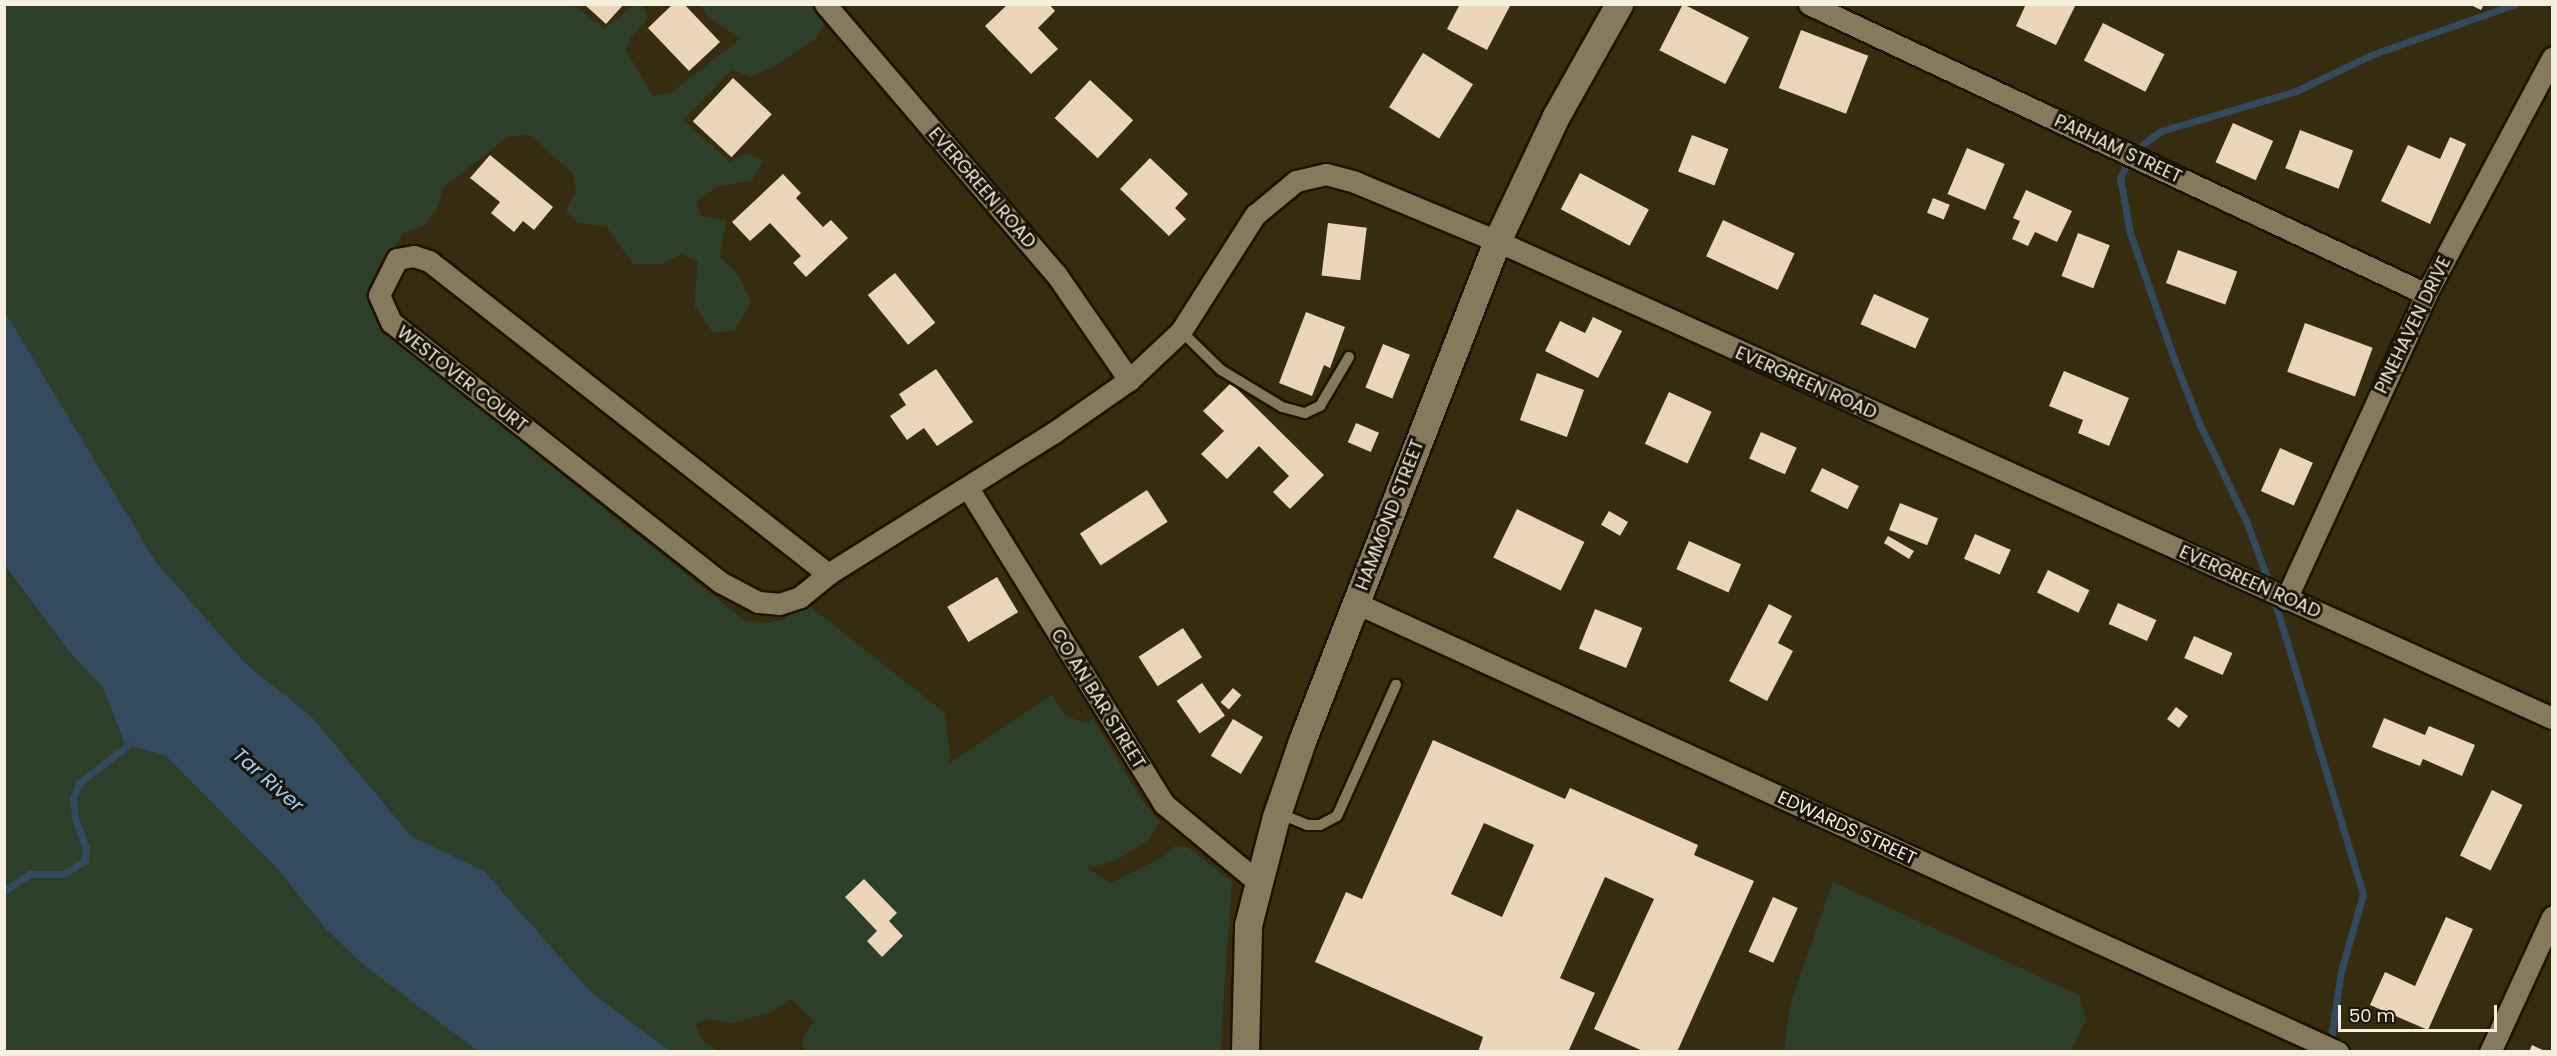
<!DOCTYPE html>
<html>
<head>
<meta charset="utf-8">
<style>
	body { margin:0 }
	#map { position:relative; width:2557px; height:1056px; overflow:hidden; background:#362c10; font-family:Poppins,sans-serif }
	div>[style] { position:absolute }
	[style*='--x'] { left:calc(var(--x)*1px); top:calc(var(--y)*1px); width:calc(var(--w)*1px); rotate:calc(var(--a)*1deg) }
	.green>* { inset:0; background:#2d3f2a }
	.water>* { inset:0; background:#334a5f }
	.stream>* { height:7px; margin:-3.5px; padding:0 3.5px; transform-origin:3.5px; border-radius:3.5px; background:#334a5f }
	.building>* { inset:0; background:#ebd5b9; transform-origin:0 0 }
	.roads { filter:drop-shadow(2px 0 #1d1400) drop-shadow(-2px 0 #1d1400) drop-shadow(0 2px #1d1400) drop-shadow(0 -2px #1d1400) }
	.service>* { height:10px; margin:-5px; padding:0 5px; transform-origin:5px; border-radius:5px; background:#867a5c }
	.minor>* { height:21px; margin:-10.5px; padding:0 10.5px; transform-origin:10.5px; border-radius:10.5px; background:#867a5c }
	.tertiary>* { height:27px; margin:-13.5px; padding:0 13.5px; transform-origin:13.5px; border-radius:13.5px; background:#867a5c }
	span { translate:-50% -50%; white-space:nowrap; text-align:center; line-height:1.15; -webkit-text-stroke:6px #191509; paint-order:stroke }
	.street-label { font-size:18px; color:#f5efde }
	.water-label { font-size:20px; color:#a0cdf6; font-style:italic }
	.frame { position:absolute; inset:0; border:6px solid #f5efde; pointer-events:none }
	.scale { position:absolute; left:2338px; top:1005px; width:159px; height:27px; box-sizing:border-box; border:3px solid #f5efde; border-top:0; padding-left:8px; font-size:18px; line-height:21px; white-space:nowrap; color:#f5efde; -webkit-text-stroke:4px #191509; paint-order:stroke }
</style>
</head>
<body>
<div id="map">
	<div class="green">
		<div style="clip-path:polygon(572px 4px,604px 29px,634px 5px,642px 5px,648px 18px,631px 37px,626px 50px,653px 96px,672px 92px,740px 39px,708px 16px,700px 5px,813px 5px,826px 19px,816px 39px,773px 67px,750px 77px,732px 69px,683px 120px,730px 162px,746px 153px,763px 160px,752px 180px,717px 187px,697px 202px,701px 216px,726px 221px,720px 257px,738px 274px,751px 302px,735px 330px,713px 333px,694px 305px,698px 262px,682px 254px,661px 264px,633px 264px,606px 226px,578px 223px,566px 211px,576px 191px,573px 173px,528px 134px,507px 137px,443px 188px,437px 209px,424px 226px,404px 232px,365px 295px,393px 333px,557px 471px,745px 621px,769px 623px,785px 619px,806px 603px,946px 714px,950px 763px,1052px 695px,1065px 715px,1083px 723px,1093px 719px,1143px 802px,1160px 822px,1148px 840px,1117px 860px,1087px 868px,1111px 883px,1163px 857px,1175px 846px,1189px 848px,1232px 882px,1220px 1051px,805px 1051px,802px 1039px,814px 1021px,791px 999px,771px 1012px,733px 1023px,705px 1019px,695px 1024px,703px 1041px,718px 1051px,670px 1051px,591px 992px,484px 871px,411px 836px,311px 716px,246px 664px,156px 562px,5px 312px,4px 5px)"></div>
		<div style="clip-path:polygon(4px 566px,67px 649px,103px 688px,125px 745px,165px 755px,275px 866px,325px 928px,361px 963px,478px 1051px,5px 1051px)"></div>
		<div style="clip-path:polygon(1833px 882px,2079px 995px,2086px 1020px,2071px 1051px,1784px 1051px,1790px 1005px)"></div>
	</div>
	<div class="water">
		<div style="clip-path:polygon(5px 312px,156px 562px,246px 664px,311px 716px,411px 836px,484px 871px,591px 992px,670px 1051px,478px 1051px,361px 963px,325px 928px,275px 866px,165px 755px,125px 745px,103px 688px,67px 649px,5px 566px)"></div>
	</div>
	<div class="stream">
		<div style="--x:2270;--y:586;--w:67;--a:-110.1"></div>
		<div style="--x:2247;--y:523;--w:109;--a:-115.6"></div>
		<div style="--x:2200;--y:425;--w:68;--a:-111.6"></div>
		<div style="--x:2175;--y:362;--w:137;--a:-109.2"></div>
		<div style="--x:2130;--y:233;--w:56;--a:-100.3"></div>
		<div style="--x:2120;--y:178;--w:29;--a:-65"></div>
		<div style="--x:2132;--y:152;--w:36;--a:-36"></div>
		<div style="--x:2161;--y:131;--w:141;--a:-16.5"></div>
		<div style="--x:2296;--y:91;--w:83;--a:-25.6"></div>
		<div style="--x:2371;--y:55;--w:153;--a:-19.5"></div>
		<div style="--x:2273;--y:596;--w:311;--a:73.2"></div>
		<div style="--x:2363;--y:894;--w:80;--a:105.9"></div>
		<div style="--x:2341;--y:971;--w:75;--a:98.5"></div>
		<div style="--x:4;--y:891;--w:30;--a:-34"></div>
		<div style="--x:29;--y:874;--w:34;--a:0"></div>
		<div style="--x:63;--y:874;--w:26;--a:-31"></div>
		<div style="--x:85;--y:861;--w:13;--a:-86"></div>
		<div style="--x:86;--y:848;--w:33;--a:-110"></div>
		<div style="--x:75;--y:817;--w:19;--a:-96"></div>
		<div style="--x:73;--y:798;--w:16;--a:-68"></div>
		<div style="--x:79;--y:783;--w:61;--a:-37.6"></div>
		<div style="--x:127;--y:746;--w:9;--a:-58"></div>
	</div>
	<div class="building">
		<div style="clip-path:polygon(584px 4px,624px 4px,606px 24px)"></div>
		<div style="clip-path:polygon(673px 4px,684px 4px,720px 42px,689px 71px,648px 28px)"></div>
		<div style="clip-path:polygon(1008px 4px,1049px 4px,1055px 11px,1038px 28px,1058px 49px,1031px 74px,985px 26px)"></div>
		<div style="clip-path:polygon(1460px 4px,1511px 4px,1487px 50px,1447px 29px)"></div>
		<div style="left:1683px;top:4px;width:74px;height:52px;rotate:27deg"></div>
		<div style="clip-path:polygon(2026px 4px,2076px 4px,2056px 45px,2016px 26px)"></div>
		<div style="clip-path:polygon(2469px 4px,2484px 4px,2481px 10px)"></div>
		<div style="left:2103px;top:23px;width:69px;height:42px;rotate:27deg"></div>
		<div style="left:1801px;top:30px;width:72px;height:62px;rotate:21deg"></div>
		<div style="left:1423px;top:53px;width:59px;height:64px;rotate:32deg"></div>
		<div style="left:733px;top:78px;width:53px;height:59px;rotate:43deg"></div>
		<div style="left:1090px;top:80px;width:59px;height:52px;rotate:43deg"></div>
		<div style="left:2233px;top:123px;width:44px;height:43px;rotate:24deg"></div>
		<div style="left:2300px;top:130px;width:57px;height:41px;rotate:21deg"></div>
		<div style="left:1692px;top:135px;width:39px;height:39px;rotate:21deg"></div>
		<div style="clip-path:polygon(2450px 137px,2466px 144px,2430px 224px,2381px 201px,2408px 145px,2440px 159px)"></div>
		<div style="left:1967px;top:148px;width:41px;height:50px;rotate:23deg"></div>
		<div style="clip-path:polygon(490px 155px,553px 207px,534px 230px,523px 221px,514px 232px,491px 213px,500px 202px,470px 178px)"></div>
		<div style="clip-path:polygon(1150px 158px,1188px 194px,1175px 208px,1186px 219px,1169px 236px,1120px 189px)"></div>
		<div style="left:1580px;top:173px;width:78px;height:41px;rotate:28deg"></div>
		<div style="clip-path:polygon(783px 174px,801px 193px,796px 198px,823px 227px,831px 220px,848px 238px,806px 277px,793px 263px,801px 256px,770px 223px,750px 241px,732px 222px)"></div>
		<div style="clip-path:polygon(2026px 190px,2072px 211px,2057px 242px,2035px 232px,2028px 246px,2012px 239px,2020px 221px,2013px 218px)"></div>
		<div style="left:1933px;top:198px;width:18px;height:16px;rotate:22deg"></div>
		<div style="left:1723px;top:220px;width:79px;height:40px;rotate:25deg"></div>
		<div style="left:1328px;top:223px;width:39px;height:53px;rotate:7deg"></div>
		<div style="left:2078px;top:233px;width:34px;height:46px;rotate:21deg"></div>
		<div style="left:2178px;top:250px;width:63px;height:35px;rotate:20deg"></div>
		<div style="left:895px;top:273px;width:64px;height:35px;rotate:51deg"></div>
		<div style="left:1874px;top:294px;width:60px;height:33px;rotate:24deg"></div>
		<div style="clip-path:polygon(1306px 312px,1345px 327px,1330px 368px,1324px 365px,1312px 396px,1279px 383px)"></div>
		<div style="clip-path:polygon(1593px 317px,1622px 331px,1598px 378px,1545px 351px,1560px 321px,1585px 333px)"></div>
		<div style="left:2305px;top:323px;width:72px;height:52px;rotate:20deg"></div>
		<div style="left:1383px;top:344px;width:29px;height:47px;rotate:22deg"></div>
		<div style="clip-path:polygon(936px 369px,973px 422px,937px 446px,924px 428px,907px 440px,890px 416px,906px 405px,899px 394px)"></div>
		<div style="clip-path:polygon(2064px 371px,2129px 398px,2109px 446px,2078px 433px,2083px 420px,2049px 406px)"></div>
		<div style="left:1537px;top:373px;width:50px;height:50px;rotate:20deg"></div>
		<div style="clip-path:polygon(1231px 383px,1324px 475px,1290px 509px,1273px 492px,1289px 476px,1259px 446px,1227px 479px,1201px 454px,1224px 431px,1203px 411px)"></div>
		<div style="left:1669px;top:392px;width:47px;height:57px;rotate:25deg"></div>
		<div style="left:1356px;top:423px;width:25px;height:21px;rotate:23deg"></div>
		<div style="left:1761px;top:432px;width:39px;height:29px;rotate:24deg"></div>
		<div style="left:2280px;top:448px;width:36px;height:47px;rotate:24deg"></div>
		<div style="left:1822px;top:468px;width:41px;height:26px;rotate:26deg"></div>
		<div style="left:1147px;top:490px;width:38px;height:80px;rotate:57deg"></div>
		<div style="left:1900px;top:503px;width:41px;height:29px;rotate:22deg"></div>
		<div style="left:1517px;top:509px;width:75px;height:54px;rotate:26deg"></div>
		<div style="left:1609px;top:511px;width:22px;height:16px;rotate:30deg"></div>
		<div style="left:1975px;top:534px;width:39px;height:27px;rotate:24deg"></div>
		<div style="clip-path:polygon(1888px 536px,1914px 551px,1909px 559px,1884px 543px)"></div>
		<div style="left:1689px;top:541px;width:57px;height:31px;rotate:24deg"></div>
		<div style="left:2048px;top:570px;width:46px;height:25px;rotate:26deg"></div>
		<div style="left:997px;top:577px;width:41px;height:58px;rotate:59deg"></div>
		<div style="left:2118px;top:603px;width:42px;height:23px;rotate:24deg"></div>
		<div style="clip-path:polygon(1769px 604px,1792px 616px,1778px 643px,1793px 651px,1767px 701px,1729px 681px)"></div>
		<div style="left:1595px;top:609px;width:51px;height:43px;rotate:22deg"></div>
		<div style="left:1183px;top:628px;width:35px;height:53px;rotate:57deg"></div>
		<div style="left:2194px;top:636px;width:42px;height:24px;rotate:24deg"></div>
		<div style="left:1202px;top:683px;width:40px;height:31px;rotate:55deg"></div>
		<div style="left:1233px;top:688px;width:11px;height:19px;rotate:41deg"></div>
		<div style="left:2176px;top:707px;width:15px;height:15px;rotate:37deg"></div>
		<div style="clip-path:polygon(2384px 718px,2425px 735px,2429px 726px,2475px 745px,2462px 776px,2423px 759px,2420px 766px,2372px 747px)"></div>
		<div style="left:1233px;top:719px;width:35px;height:43px;rotate:31deg"></div>
		<div style="clip-path:polygon(evenodd,1433px 740px,1565px 799px,1570px 788px,1698px 845px,1694px 855px,1754px 881px,1677px 1052px,1645px 1052px,1594px 1029px,1654px 899px,1605px 877px,1560px 978px,1595px 993px,1568px 1052px,1478px 1052px,1483px 1037px,1315px 962px,1346px 892px,1362px 899px,1433px 740px,1484px 823px,1534px 845px,1502px 917px,1451px 894px,1484px 823px)"></div>
		<div style="left:2492px;top:790px;width:34px;height:73px;rotate:26deg"></div>
		<div style="clip-path:polygon(864px 879px,897px 913px,889px 921px,903px 936px,882px 957px,867px 941px,877px 931px,845px 897px)"></div>
		<div style="left:1773px;top:897px;width:27px;height:60px;rotate:24deg"></div>
		<div style="clip-path:polygon(2446px 917px,2473px 929px,2428px 1030px,2370px 1005px,2385px 972px,2415px 986px)"></div>
		<div style="clip-path:polygon(2532px 1045px,2547px 1052px,2529px 1052px)"></div>
	</div>
	<div class="roads">
		<div class="service">
			<div style="--x:1181;--y:331;--w:56;--a:44.3"></div>
			<div style="--x:1221;--y:370;--w:71;--a:31.2"></div>
			<div style="--x:1282;--y:407;--w:24;--a:15"></div>
			<div style="--x:1305;--y:413;--w:17;--a:-25"></div>
			<div style="--x:1320;--y:406;--w:57;--a:-59.4"></div>
			<div style="--x:1278;--y:813;--w:31;--a:22"></div>
			<div style="--x:1307;--y:825;--w:13;--a:0"></div>
			<div style="--x:1320;--y:825;--w:19;--a:-28"></div>
			<div style="--x:1337;--y:816;--w:144;--a:-65.8"></div>
		</div>
		<div class="minor">
			<div style="--x:825;--y:4;--w:355;--a:49.5"></div>
			<div style="--x:1056;--y:274;--w:129;--a:55.4"></div>
			<div style="--x:1809;--y:4;--w:682;--a:25.17"></div>
			<div style="--x:968;--y:488;--w:372;--a:58.2"></div>
			<div style="--x:1164;--y:804;--w:124;--a:39.7"></div>
			<div style="--x:828;--y:574;--w:507;--a:-141.89"></div>
			<div style="--x:429;--y:261;--w:16;--a:-162"></div>
			<div style="--x:414;--y:256;--w:17;--a:170"></div>
			<div style="--x:397;--y:259;--w:40;--a:116.6"></div>
			<div style="--x:379;--y:295;--w:30;--a:66"></div>
			<div style="--x:391;--y:322;--w:419;--a:38.3"></div>
			<div style="--x:720;--y:582;--w:43;--a:27.8"></div>
			<div style="--x:758;--y:602;--w:21;--a:5"></div>
			<div style="--x:779;--y:604;--w:22;--a:-18"></div>
			<div style="--x:800;--y:597;--w:36;--a:-39"></div>
			<div style="--x:828;--y:574;--w:266;--a:-32.1"></div>
			<div style="--x:1053;--y:433;--w:93;--a:-34.9"></div>
			<div style="--x:1129;--y:380;--w:71;--a:-43.3"></div>
			<div style="--x:1181;--y:331;--w:138;--a:-57.5"></div>
			<div style="--x:1255;--y:215;--w:53;--a:-39.7"></div>
			<div style="--x:1296;--y:181;--w:31;--a:-13"></div>
			<div style="--x:1326;--y:174;--w:30;--a:15"></div>
			<div style="--x:1355;--y:182;--w:154;--a:22.6"></div>
			<div style="--x:1497;--y:241;--w:1158;--a:24.33"></div>
			<div style="--x:2286;--y:599;--w:336;--a:-65.3"></div>
			<div style="--x:2426;--y:294;--w:268;--a:-61.9"></div>
			<div style="--x:1356;--y:603;--w:1080;--a:24.57"></div>
			<div style="--x:2490;--y:1052;--w:149;--a:-65.3"></div>
		</div>
		<div class="tertiary">
			<div style="--x:1245;--y:1052;--w:127;--a:-88.6"></div>
			<div style="--x:1248;--y:925;--w:112;--a:-75.5"></div>
			<div style="--x:1276;--y:817;--w:80;--a:-71.1"></div>
			<div style="--x:1302;--y:741;--w:537;--a:-68.69"></div>
			<div style="--x:1497;--y:241;--w:138;--a:-64.7"></div>
			<div style="--x:1556;--y:116;--w:129;--a:-60.6"></div>
		</div>
	</div>
	<div class="street-label">
		<span style="left:2118px;top:149px;rotate:25deg">PARHAM STREET</span>
		<span style="left:982px;top:188px;rotate:49deg">EVERGREEN ROAD</span>
		<span style="left:2413px;top:325px;rotate:-64deg">PINEHAVEN DRIVE</span>
		<span style="left:462px;top:379px;rotate:38deg">WESTOVER COURT</span>
		<span style="left:1806px;top:383px;rotate:24deg">EVERGREEN ROAD</span>
		<span style="left:1390px;top:515px;rotate:-69deg">HAMMOND STREET</span>
		<span style="left:2250px;top:582px;rotate:24deg">EVERGREEN ROAD</span>
		<span style="left:1098px;top:699px;rotate:58deg">CO AN BAR STREET</span>
		<span style="left:1847px;top:828px;rotate:25deg">EDWARDS STREET</span>
	</div>
	<div class="water-label">
		<span style="left:268px;top:780px;rotate:41deg">Tar River</span>
	</div>
	<div class="frame"></div>
	<div class="scale">50 m</div>
</div>
</body>
</html>
